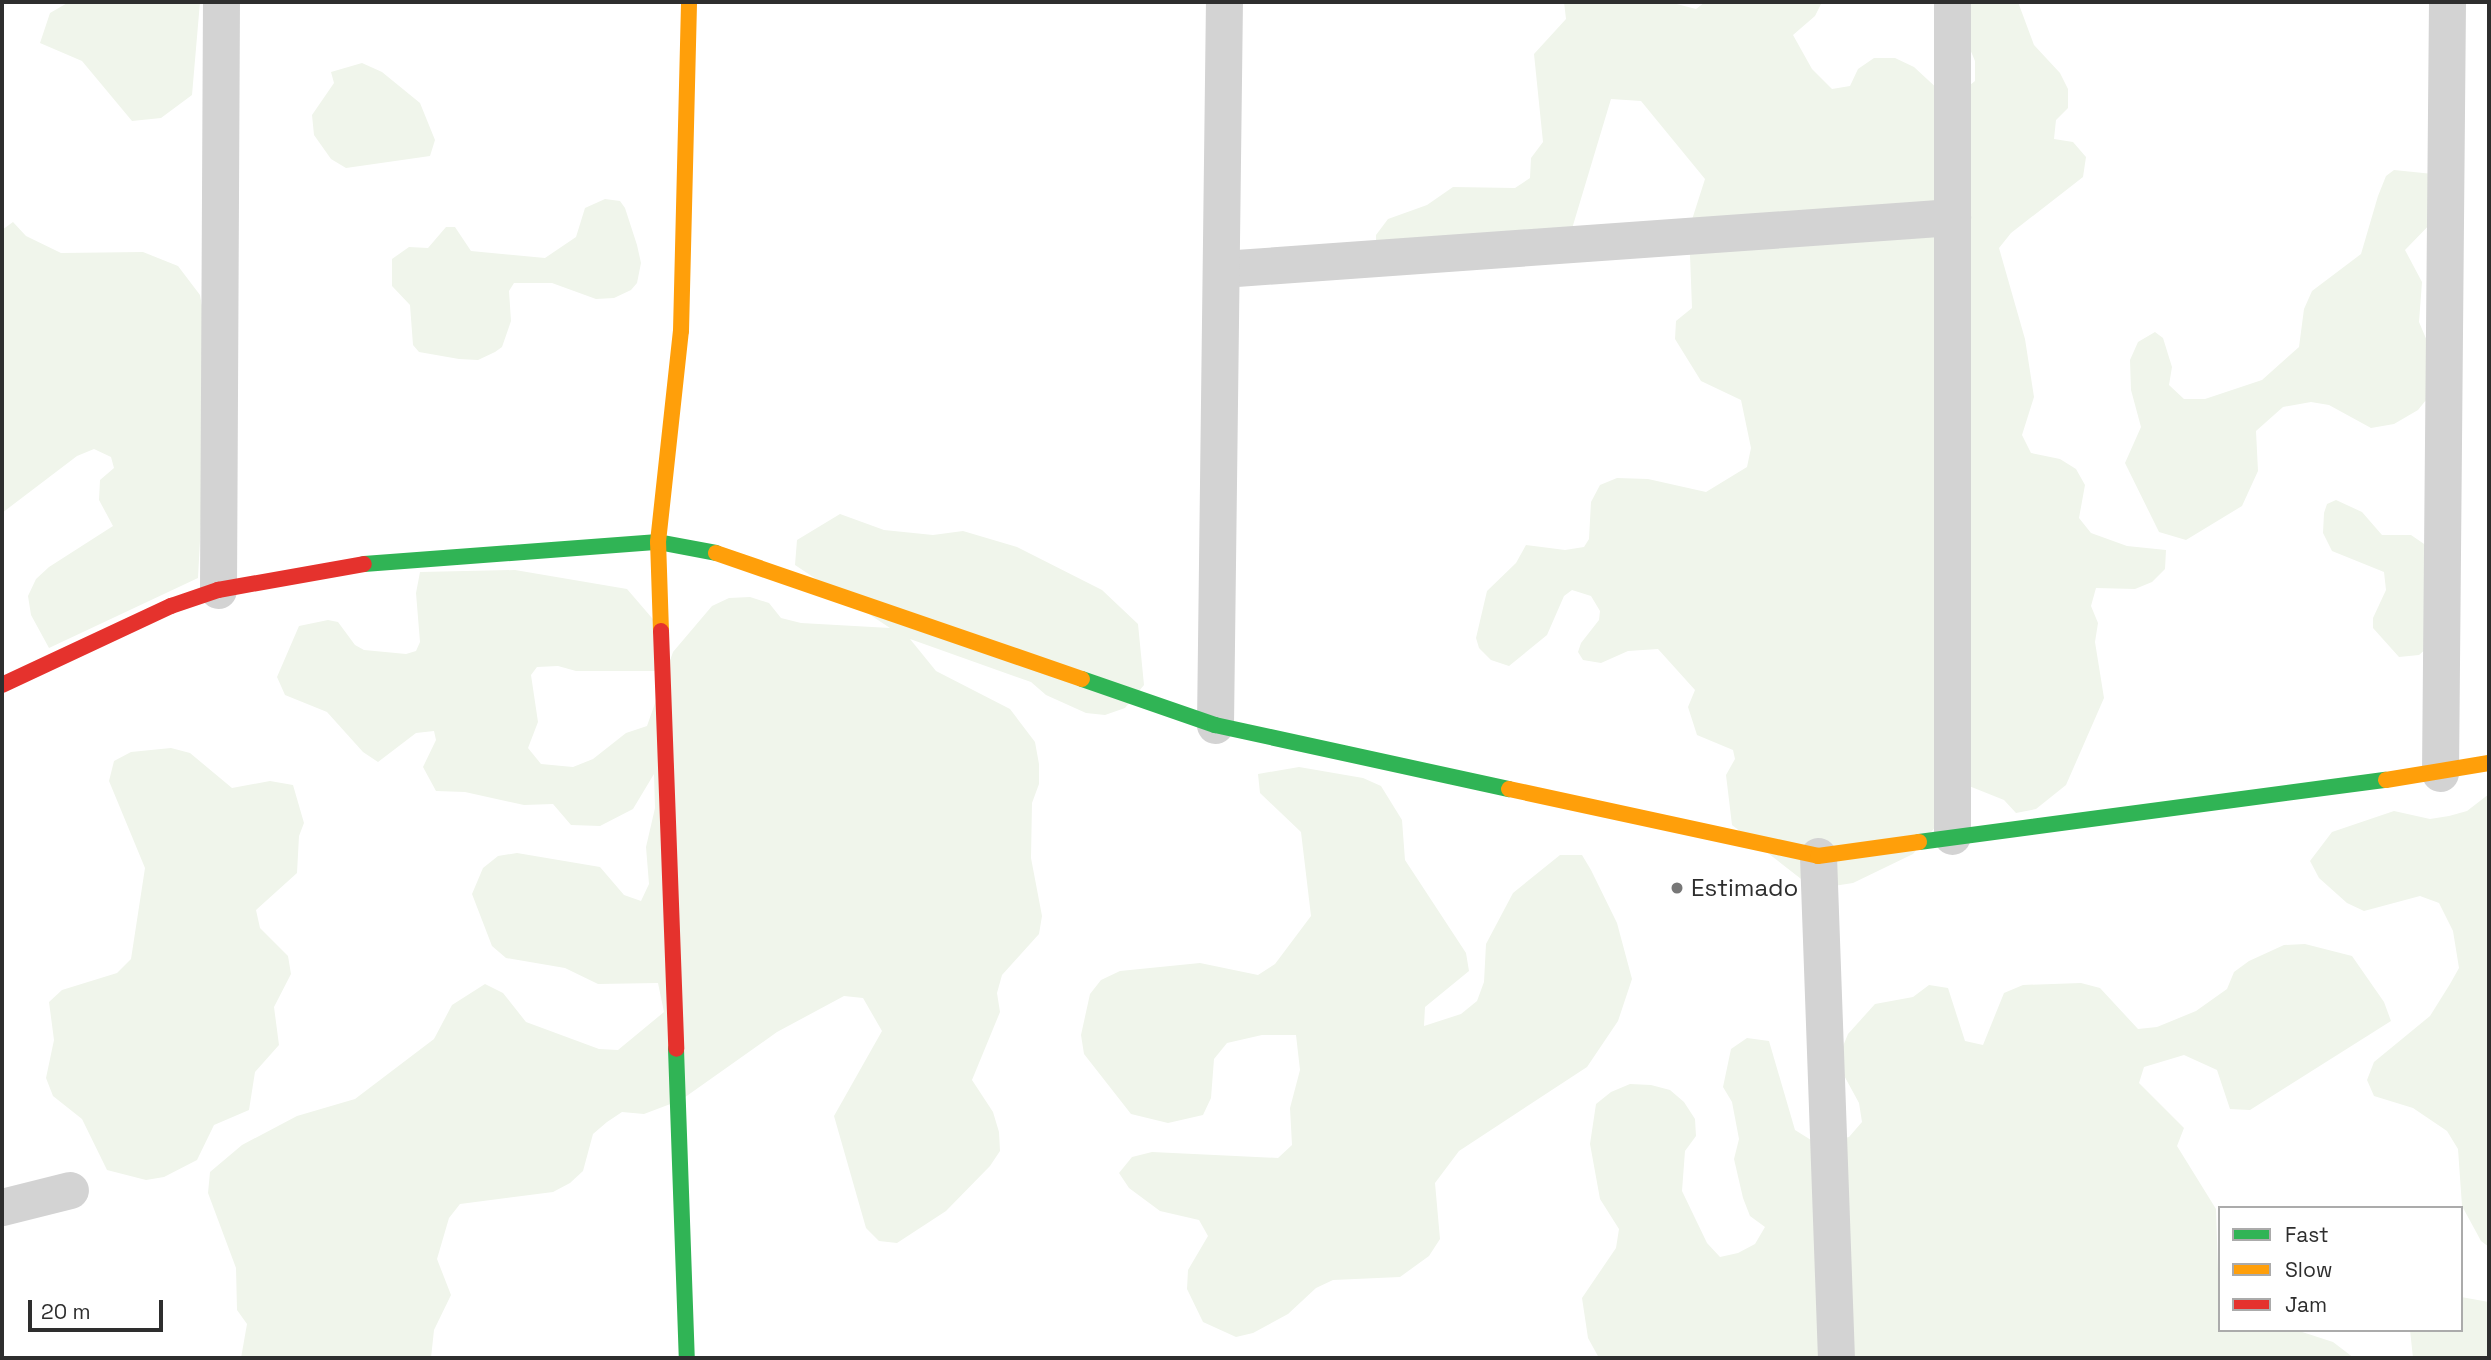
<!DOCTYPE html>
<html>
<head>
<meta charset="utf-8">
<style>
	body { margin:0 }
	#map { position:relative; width:2491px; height:1360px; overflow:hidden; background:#fff; font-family:"Space Grotesk",sans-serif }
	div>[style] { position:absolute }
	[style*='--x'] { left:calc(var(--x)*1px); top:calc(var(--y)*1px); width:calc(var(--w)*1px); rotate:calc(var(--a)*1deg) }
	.green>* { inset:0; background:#f0f5eb }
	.street>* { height:37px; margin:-18.5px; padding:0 18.5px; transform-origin:18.5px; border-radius:18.5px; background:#d3d3d3 }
	.fast>* { height:16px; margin:-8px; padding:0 8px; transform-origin:8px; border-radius:8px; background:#30b455 }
	.slow>* { height:16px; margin:-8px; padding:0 8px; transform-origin:8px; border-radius:8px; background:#ff9f0a }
	.jam>* { height:16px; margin:-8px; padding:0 8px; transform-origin:8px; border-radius:8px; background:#e5322d }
	.dots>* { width:19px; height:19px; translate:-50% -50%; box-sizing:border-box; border:4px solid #fff; border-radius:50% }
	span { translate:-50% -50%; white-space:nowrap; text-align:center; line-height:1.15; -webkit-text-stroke:7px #fff; paint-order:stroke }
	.poi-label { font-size:24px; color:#2e2e2e }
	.left { translate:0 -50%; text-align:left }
	.frame { position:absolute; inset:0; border:4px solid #2e2e2e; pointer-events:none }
	.legend { position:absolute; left:2218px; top:1206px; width:245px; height:126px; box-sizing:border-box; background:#fff; border:2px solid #ababab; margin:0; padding:9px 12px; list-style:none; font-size:21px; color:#2e2e2e }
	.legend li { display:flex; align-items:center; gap:14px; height:35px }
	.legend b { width:35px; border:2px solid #ababab }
	.scale { position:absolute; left:28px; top:1300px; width:135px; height:32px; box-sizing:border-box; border:4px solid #2e2e2e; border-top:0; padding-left:9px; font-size:21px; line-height:24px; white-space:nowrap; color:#2e2e2e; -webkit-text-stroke:5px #fff; paint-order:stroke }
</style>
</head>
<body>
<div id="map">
	<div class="green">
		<div style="clip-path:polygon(69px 2px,200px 2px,192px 95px,161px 118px,132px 121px,82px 61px,40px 43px,50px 13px)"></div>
		<div style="clip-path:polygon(1564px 2px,1669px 2px,1696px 9px,1705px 2px,1822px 2px,1815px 16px,1793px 35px,1812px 69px,1832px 89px,1850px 86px,1858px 69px,1874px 58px,1895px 58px,1914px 67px,1941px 92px,1960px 93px,1975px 81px,1975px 61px,1967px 42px,1968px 2px,2018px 2px,2034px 45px,2060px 73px,2068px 89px,2068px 108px,2056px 120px,2054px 139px,2073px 142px,2086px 157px,2083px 177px,2011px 233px,1999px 248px,2025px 339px,2034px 397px,2022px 435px,2031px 453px,2060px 459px,2076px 469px,2085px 485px,2079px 518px,2091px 533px,2127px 546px,2166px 550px,2165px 569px,2152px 582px,2135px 589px,2096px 588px,2091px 606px,2098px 623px,2095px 642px,2104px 698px,2066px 785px,2036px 809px,2016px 813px,2004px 800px,1969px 786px,1913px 854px,1853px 883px,1814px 889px,1732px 825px,1726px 775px,1735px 759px,1733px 750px,1697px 735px,1688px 707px,1695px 690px,1658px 649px,1628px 651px,1601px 663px,1583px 660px,1578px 652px,1581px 643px,1599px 620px,1600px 611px,1591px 596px,1572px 590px,1564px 596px,1547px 635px,1509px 666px,1491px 660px,1479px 648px,1476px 638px,1487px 591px,1516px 563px,1526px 545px,1565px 550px,1584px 547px,1589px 539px,1591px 502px,1600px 485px,1617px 478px,1648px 479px,1706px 492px,1747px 467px,1751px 448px,1741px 400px,1701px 381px,1675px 339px,1676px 321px,1692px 308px,1689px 229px,1705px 179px,1641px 101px,1611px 99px,1571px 232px,1376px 244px,1376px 235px,1388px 219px,1427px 205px,1453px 187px,1515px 188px,1530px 178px,1531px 158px,1543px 142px,1534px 54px,1566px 19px)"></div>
		<div style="clip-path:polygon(362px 63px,382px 72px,420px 103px,435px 140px,430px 156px,346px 168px,331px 159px,314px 135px,312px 115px,334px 83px,331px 72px)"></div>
		<div style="clip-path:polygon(2394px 170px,2433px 174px,2438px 216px,2405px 250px,2422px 282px,2419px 322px,2430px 348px,2430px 395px,2418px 410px,2394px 424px,2371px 428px,2329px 405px,2311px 402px,2283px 407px,2256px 431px,2258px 471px,2242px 506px,2186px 540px,2159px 532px,2125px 463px,2141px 427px,2131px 390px,2130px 360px,2138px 342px,2155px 332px,2163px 338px,2172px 367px,2169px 385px,2184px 399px,2205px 399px,2262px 380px,2299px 347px,2304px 309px,2312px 291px,2361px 254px,2378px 196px,2386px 176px)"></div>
		<div style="clip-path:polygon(605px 199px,620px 201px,625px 208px,637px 245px,641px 263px,637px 283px,631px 290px,614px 298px,596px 299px,552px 283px,514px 283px,509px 291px,511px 321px,502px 347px,495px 352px,478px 360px,459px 359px,419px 352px,413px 345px,410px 305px,392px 286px,392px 259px,409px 247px,428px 248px,446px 227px,455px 227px,471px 251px,545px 258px,576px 237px,585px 208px)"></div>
		<div style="clip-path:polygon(13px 222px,26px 236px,61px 253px,143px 252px,178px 266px,200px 295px,210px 352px,198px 578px,49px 648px,31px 615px,28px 596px,36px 579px,49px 567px,113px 526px,99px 500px,100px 480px,114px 468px,111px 457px,94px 449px,77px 456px,2px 513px,2px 230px)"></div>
		<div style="clip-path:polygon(2336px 500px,2362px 512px,2382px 535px,2411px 535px,2427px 546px,2434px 642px,2419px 655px,2399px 657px,2373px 628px,2373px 618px,2386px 590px,2384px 572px,2332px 551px,2323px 533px,2324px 513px,2327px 504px)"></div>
		<div style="clip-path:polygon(840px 514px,884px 530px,933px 535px,963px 531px,1017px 547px,1102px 590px,1138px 624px,1144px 685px,1125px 708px,1105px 715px,1086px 713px,1046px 695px,1031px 682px,910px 639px,936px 671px,1010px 709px,1035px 742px,1039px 764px,1039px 784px,1032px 803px,1031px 858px,1042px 916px,1039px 934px,1002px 975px,997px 993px,1000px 1012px,972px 1080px,993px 1112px,999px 1132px,1000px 1151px,990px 1166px,946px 1211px,897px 1243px,879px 1241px,866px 1228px,834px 1116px,882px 1031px,863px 998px,844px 996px,777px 1032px,681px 1100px,644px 1114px,622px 1112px,607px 1122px,593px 1134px,583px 1171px,570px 1183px,553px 1192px,460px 1204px,449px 1218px,437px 1259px,451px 1295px,434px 1330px,431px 1358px,241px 1358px,247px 1324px,237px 1310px,236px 1268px,208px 1193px,210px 1172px,242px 1145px,297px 1116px,355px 1099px,434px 1039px,452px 1005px,485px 984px,503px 993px,526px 1022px,599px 1049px,618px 1050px,664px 1012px,658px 983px,598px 984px,565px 968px,506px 958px,492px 946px,472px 894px,483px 868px,498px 856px,517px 853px,600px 867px,624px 895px,641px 901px,649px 884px,646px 847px,655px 808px,654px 774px,633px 809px,600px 826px,571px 825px,553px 804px,524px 805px,465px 792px,436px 791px,423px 767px,436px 740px,434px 731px,416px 733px,378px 762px,363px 752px,327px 712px,285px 695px,277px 677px,299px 626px,328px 620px,338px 622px,355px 645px,364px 650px,406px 654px,416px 651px,420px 642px,416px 593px,420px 572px,515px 570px,627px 589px,658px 625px,658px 671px,576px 671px,558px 666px,537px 667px,531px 675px,538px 722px,528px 748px,541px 764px,573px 767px,593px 759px,626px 733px,647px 726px,673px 652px,712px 606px,729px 598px,750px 597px,769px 603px,781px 618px,801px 623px,890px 628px,795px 565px,797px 540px)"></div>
		<div style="clip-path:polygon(171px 748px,190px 753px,232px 788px,270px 781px,293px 785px,304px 823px,299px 836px,297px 873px,256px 910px,260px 928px,288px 956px,291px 974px,274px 1007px,279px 1045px,255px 1072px,249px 1110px,214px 1125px,197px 1160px,164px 1177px,146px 1180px,107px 1170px,82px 1119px,53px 1096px,46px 1078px,54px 1040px,49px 1002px,62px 990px,117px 973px,131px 959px,145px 868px,109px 781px,114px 761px,131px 752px)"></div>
		<div style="clip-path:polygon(1299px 767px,1363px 778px,1381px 786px,1402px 820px,1405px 860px,1466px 953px,1469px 971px,1425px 1007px,1424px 1026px,1461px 1014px,1477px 1001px,1484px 982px,1486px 944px,1513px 893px,1560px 855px,1582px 855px,1591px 870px,1617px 923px,1632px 979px,1618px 1021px,1587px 1067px,1459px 1151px,1435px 1183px,1440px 1239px,1429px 1256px,1400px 1277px,1333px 1280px,1316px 1288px,1288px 1314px,1253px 1333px,1236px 1337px,1203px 1322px,1187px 1289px,1188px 1270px,1208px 1236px,1199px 1220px,1160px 1211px,1129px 1188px,1119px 1173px,1132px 1157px,1152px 1152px,1278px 1158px,1292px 1145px,1290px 1108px,1300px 1070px,1296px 1035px,1262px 1035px,1227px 1043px,1214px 1059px,1211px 1098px,1203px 1115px,1168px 1123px,1131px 1114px,1084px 1054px,1081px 1035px,1090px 994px,1101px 980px,1120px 971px,1200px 963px,1258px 975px,1275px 964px,1311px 916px,1301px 832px,1260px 793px,1258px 774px)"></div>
		<div style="clip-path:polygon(2489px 794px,2489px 1247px,2481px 1241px,2462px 1206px,2458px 1149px,2447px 1131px,2413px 1108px,2374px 1096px,2367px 1080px,2374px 1062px,2430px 1016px,2450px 984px,2459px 968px,2453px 931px,2439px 903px,2420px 896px,2364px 911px,2347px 903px,2319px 878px,2310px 861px,2332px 832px,2394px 811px,2430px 819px,2449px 816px,2467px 811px)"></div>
		<div style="clip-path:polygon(2305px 944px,2352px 956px,2384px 1002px,2391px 1021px,2250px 1110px,2230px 1109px,2217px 1070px,2184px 1055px,2144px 1067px,2139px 1083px,2184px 1128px,2177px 1146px,2216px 1209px,2220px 1330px,2296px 1330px,2333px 1342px,2354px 1358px,1599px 1358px,1588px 1338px,1582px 1298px,1616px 1248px,1619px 1229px,1600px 1199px,1590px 1144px,1596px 1104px,1611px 1092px,1630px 1084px,1651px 1085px,1670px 1090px,1684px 1102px,1695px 1119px,1696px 1136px,1685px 1151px,1682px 1191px,1707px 1243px,1720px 1257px,1738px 1253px,1755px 1244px,1765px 1227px,1750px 1216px,1743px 1198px,1734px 1159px,1739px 1139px,1732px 1102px,1723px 1087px,1731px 1049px,1747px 1038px,1769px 1041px,1795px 1130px,1811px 1140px,1831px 1141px,1849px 1137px,1862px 1122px,1859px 1103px,1841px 1070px,1841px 1051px,1848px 1034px,1875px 1004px,1913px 997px,1929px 985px,1948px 988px,1965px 1041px,1983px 1045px,2004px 993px,2023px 985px,2081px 983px,2100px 988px,2138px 1029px,2157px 1027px,2196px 1011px,2227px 989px,2234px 972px,2249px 961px,2284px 945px)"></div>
		<div style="clip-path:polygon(2461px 1297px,2489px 1302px,2489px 1358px,2413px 1358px,2410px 1330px,2461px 1330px)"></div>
	</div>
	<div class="street">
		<div style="--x:1222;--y:269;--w:732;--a:-4.07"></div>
		<div style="--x:218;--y:590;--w:588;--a:-89.71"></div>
		<div style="--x:1215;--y:725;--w:723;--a:-89.29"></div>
		<div style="--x:2440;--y:773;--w:771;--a:-89.48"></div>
		<div style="--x:1952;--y:836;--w:834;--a:-90"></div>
		<div style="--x:1818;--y:856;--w:502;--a:87.95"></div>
		<div style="--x:2;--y:1207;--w:70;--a:-14"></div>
	</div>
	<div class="fast">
		<div style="--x:364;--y:564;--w:295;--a:-4.3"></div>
		<div style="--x:658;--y:542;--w:59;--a:10.7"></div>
		<div style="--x:1082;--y:679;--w:141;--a:19.1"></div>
		<div style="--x:1215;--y:725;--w:301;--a:12.3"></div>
		<div style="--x:1919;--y:842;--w:471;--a:-7.6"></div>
		<div style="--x:676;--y:1049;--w:309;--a:88"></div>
	</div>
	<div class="slow">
		<div style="--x:716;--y:553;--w:387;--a:19"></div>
		<div style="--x:661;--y:631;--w:89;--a:-91.9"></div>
		<div style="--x:658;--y:542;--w:212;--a:-83.8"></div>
		<div style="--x:681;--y:331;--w:329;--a:-88.6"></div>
		<div style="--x:2386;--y:780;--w:104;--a:-9.4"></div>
		<div style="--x:1509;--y:789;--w:316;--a:12.2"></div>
		<div style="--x:1818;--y:856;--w:102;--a:-7.9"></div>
	</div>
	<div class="jam">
		<div style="--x:661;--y:631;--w:418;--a:87.9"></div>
		<div style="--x:2;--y:685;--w:187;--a:-25.1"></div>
		<div style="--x:171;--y:606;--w:50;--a:-18.8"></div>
		<div style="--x:218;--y:590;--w:148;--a:-10.1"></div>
	</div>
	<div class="dots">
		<div style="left:1677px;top:888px;background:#777"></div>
	</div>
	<div class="poi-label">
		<span class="left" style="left:1691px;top:888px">Estimado</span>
	</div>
	<div class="frame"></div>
	<ul class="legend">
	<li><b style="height:9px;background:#30b455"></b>Fast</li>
	<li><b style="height:9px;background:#ff9f0a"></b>Slow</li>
	<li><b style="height:9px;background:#e5322d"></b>Jam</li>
	</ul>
	<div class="scale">20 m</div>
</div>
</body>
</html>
